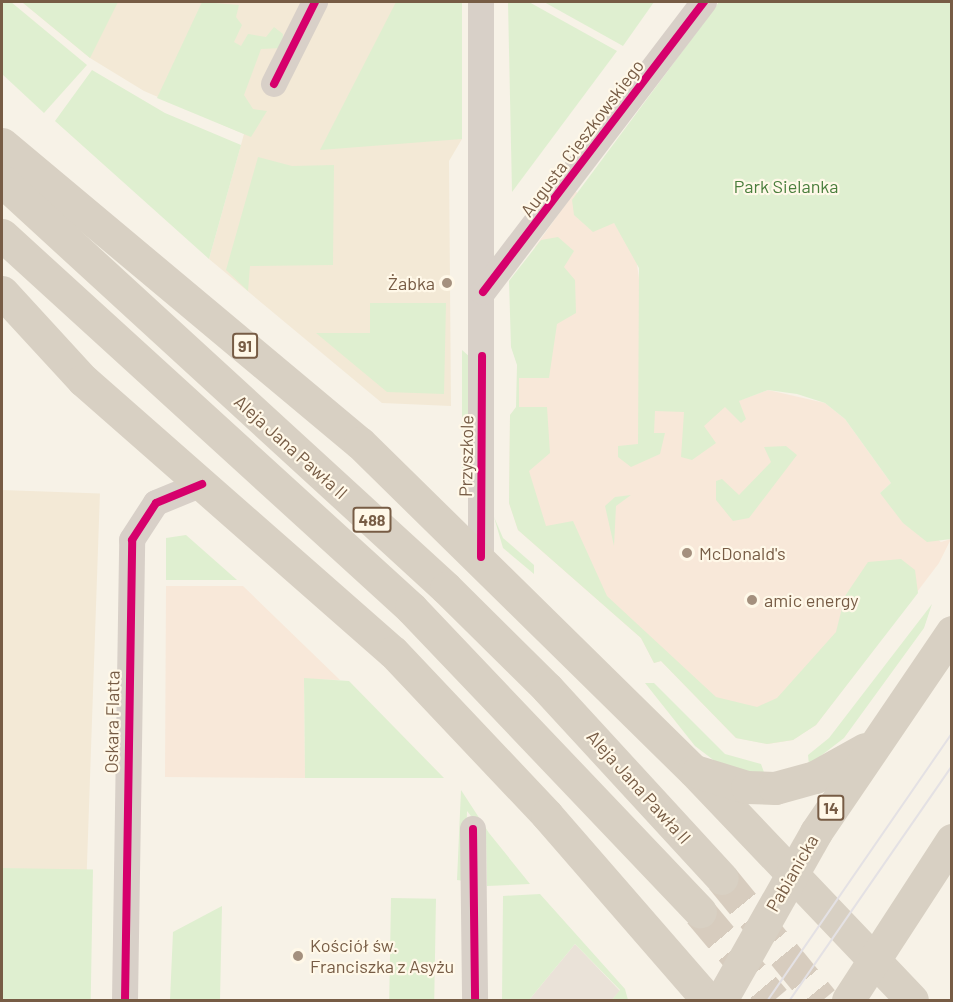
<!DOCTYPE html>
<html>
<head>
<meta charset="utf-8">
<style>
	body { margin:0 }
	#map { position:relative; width:953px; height:1002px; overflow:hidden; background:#f7f2e7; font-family:Barlow,sans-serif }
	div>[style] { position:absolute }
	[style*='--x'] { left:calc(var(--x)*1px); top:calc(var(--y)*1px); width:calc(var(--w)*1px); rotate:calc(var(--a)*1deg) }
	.residential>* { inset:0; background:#f3e9d6; transform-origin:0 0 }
	.commercial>* { inset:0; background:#f8e8d9 }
	.industrial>* { inset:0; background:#eae2d8 }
	.green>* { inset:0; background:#dfefd0; transform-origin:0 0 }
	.primary-tunnel>* { height:33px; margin-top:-16.5px; transform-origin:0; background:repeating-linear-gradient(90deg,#d7ccbe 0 33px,transparent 0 49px) }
	.minor>* { height:26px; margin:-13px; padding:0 13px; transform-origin:13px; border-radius:13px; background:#d8d0c8 }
	.primary>* { height:33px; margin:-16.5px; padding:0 16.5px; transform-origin:16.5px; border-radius:16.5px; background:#d8d0c3 }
	.tram>* { height:1.5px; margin:-0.75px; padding:0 0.75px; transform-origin:0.75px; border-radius:0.75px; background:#e4e1e4 }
	.cycleway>* { height:8px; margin:-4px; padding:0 4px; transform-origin:4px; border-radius:4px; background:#d6006c }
	.dots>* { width:16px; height:16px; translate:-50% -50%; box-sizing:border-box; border:3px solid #fff8e8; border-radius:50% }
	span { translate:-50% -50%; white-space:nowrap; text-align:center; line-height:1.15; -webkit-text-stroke:4.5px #fff8e8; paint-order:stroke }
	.shield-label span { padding:2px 4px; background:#fff8e8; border:2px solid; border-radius:4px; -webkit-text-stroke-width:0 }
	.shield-label { font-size:16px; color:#775c45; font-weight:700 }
	.street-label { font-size:18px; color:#775c45 }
	.park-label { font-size:18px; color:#497e3c }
	.poi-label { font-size:18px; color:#775c45 }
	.right { translate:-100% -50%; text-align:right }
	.left { translate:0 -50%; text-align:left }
	.frame { position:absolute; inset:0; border:3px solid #775c45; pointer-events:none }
</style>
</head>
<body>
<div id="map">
	<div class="residential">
		<div style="clip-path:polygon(22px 2px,462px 2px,462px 139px,449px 161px,451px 406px,382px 403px,209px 259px,244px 134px,144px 91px,90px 58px)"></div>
		<div style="left:2px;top:490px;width:98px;height:378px;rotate:2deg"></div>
	</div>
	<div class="commercial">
		<div style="clip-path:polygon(575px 191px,614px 223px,636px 258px,640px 285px,738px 401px,768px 390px,825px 403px,845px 419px,891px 483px,880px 493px,941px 542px,951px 539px,939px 563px,816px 725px,793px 740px,768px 744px,736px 738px,661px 661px,654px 663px,641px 638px,518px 530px,509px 503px,510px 415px,519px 407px,519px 378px,549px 378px,535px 247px)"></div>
		<div style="clip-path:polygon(166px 586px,243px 586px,340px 680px,304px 679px,305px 778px,165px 777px)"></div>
	</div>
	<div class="industrial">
		<div style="clip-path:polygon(575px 944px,620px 991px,612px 1000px,529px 1000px)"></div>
	</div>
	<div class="green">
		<div style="clip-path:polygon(2px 2px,11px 2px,87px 65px,44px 113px,2px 74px)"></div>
		<div style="clip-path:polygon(22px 2px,118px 2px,90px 58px)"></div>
		<div style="clip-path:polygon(202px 2px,239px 5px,236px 17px,242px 25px,234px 42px,241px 46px,248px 34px,266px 37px,274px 27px,283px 34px,282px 48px,261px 49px,244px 95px,253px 109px,267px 111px,251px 137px,157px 98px)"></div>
		<div style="clip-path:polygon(396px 2px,462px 2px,462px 139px,320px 150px)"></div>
		<div style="clip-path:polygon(508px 2px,529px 2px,617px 51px,512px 192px)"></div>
		<div style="clip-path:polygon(544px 2px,654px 2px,623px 46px)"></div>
		<div style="clip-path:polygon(719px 2px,951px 2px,951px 539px,927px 542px,903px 523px,880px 493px,891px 483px,845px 419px,825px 403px,797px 394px,768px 390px,739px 401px,746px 419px,741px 423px,725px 407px,704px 426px,716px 443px,692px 460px,681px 457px,684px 412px,655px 411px,654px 433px,665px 433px,660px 454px,631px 467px,618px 457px,618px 446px,638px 444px,639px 268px,614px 223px,593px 232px,574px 215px,572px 200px)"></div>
		<div style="clip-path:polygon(92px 70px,165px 113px,241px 145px,209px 259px,55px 121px)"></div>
		<div style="clip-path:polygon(258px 157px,292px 166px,334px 165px,333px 265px,250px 266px,248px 291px,226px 270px)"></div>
		<div style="clip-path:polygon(558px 237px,574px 251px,564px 267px,575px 280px,576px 313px,557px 324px,549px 378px,519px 378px,519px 407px,547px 407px,550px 453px,529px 471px,546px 526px,573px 521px,607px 596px,716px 697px,757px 707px,777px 698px,836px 632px,845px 596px,868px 562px,901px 559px,915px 570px,918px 593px,816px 725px,793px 740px,767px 744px,736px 738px,661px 661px,654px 663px,641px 638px,518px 530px,509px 503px,510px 415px,516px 407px,517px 365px,511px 347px,509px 281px,541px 240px)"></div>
		<div style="clip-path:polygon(370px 303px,446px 303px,444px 394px,387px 392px,316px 333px,370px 333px)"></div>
		<div style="clip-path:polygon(462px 350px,470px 357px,468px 473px,462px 472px)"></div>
		<div style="clip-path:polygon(786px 446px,797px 455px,749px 518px,733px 521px,716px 500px,716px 481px,722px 479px,739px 495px,771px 462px,764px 447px)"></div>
		<div style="clip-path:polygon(631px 495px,616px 506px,614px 546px,605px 506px,615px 497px)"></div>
		<div style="clip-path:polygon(494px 517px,503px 538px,534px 565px,534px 574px,503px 548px)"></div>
		<div style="clip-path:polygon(186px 535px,237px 580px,166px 580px,166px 538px)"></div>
		<div style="clip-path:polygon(932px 604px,924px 628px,844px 738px,809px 765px,808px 755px,829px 738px)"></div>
		<div style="clip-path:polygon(304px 678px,349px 681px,444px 778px,305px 778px)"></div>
		<div style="clip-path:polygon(645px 683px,654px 683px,725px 754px,761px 764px,765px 775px,720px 765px,695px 746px)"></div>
		<div style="clip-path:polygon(461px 790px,489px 833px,530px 884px,487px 886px,486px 835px,467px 811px,465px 881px,457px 880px)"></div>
		<div style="left:2px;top:868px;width:91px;height:132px;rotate:1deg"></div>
		<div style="clip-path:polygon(540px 894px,625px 989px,628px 1000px,612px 1000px,620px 990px,575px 944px,529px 1000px,502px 1000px,503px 896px)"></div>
		<div style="left:391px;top:898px;width:45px;height:102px;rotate:1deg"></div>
		<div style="clip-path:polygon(222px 906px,220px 1000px,170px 1000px,173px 932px)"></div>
	</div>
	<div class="primary-tunnel">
		<div style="--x:722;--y:878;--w:158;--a:50.7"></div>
		<div style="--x:700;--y:912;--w:115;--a:49.9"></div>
	</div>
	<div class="minor">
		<div style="--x:481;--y:2;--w:555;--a:90"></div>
		<div style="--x:274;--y:84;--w:92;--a:-63.4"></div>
		<div style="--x:483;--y:292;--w:365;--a:-52.7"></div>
		<div style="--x:473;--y:829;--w:171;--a:89.3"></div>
		<div style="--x:125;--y:1000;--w:460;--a:-89.1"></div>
		<div style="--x:132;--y:540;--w:44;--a:-57"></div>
		<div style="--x:156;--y:503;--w:50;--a:-22.4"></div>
	</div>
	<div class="primary">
		<div style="--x:2;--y:144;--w:466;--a:39.9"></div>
		<div style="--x:360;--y:443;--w:468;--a:44.5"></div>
		<div style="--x:694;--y:771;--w:316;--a:46.4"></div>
		<div style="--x:2;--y:181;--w:602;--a:42.51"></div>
		<div style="--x:446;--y:588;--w:142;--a:44.7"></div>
		<div style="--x:547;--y:688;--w:258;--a:47.4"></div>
		<div style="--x:2;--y:235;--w:554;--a:42.36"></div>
		<div style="--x:411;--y:608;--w:419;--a:46.4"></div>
		<div style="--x:2;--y:292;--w:120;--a:47.4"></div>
		<div style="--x:83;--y:380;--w:412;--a:41.3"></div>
		<div style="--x:393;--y:652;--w:224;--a:46.6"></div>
		<div style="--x:547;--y:815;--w:245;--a:49"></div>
		<div style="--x:698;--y:772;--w:51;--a:17"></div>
		<div style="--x:747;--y:787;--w:28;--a:2"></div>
		<div style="--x:775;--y:788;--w:41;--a:-15.4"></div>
		<div style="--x:815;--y:777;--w:57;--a:-29.2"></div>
		<div style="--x:721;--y:1000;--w:193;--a:-60.5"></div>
		<div style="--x:816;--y:832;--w:242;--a:-55.8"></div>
		<div style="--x:848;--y:1000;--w:191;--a:-57"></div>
	</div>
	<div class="tram">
		<div style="--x:768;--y:1000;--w:324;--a:-55.4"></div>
		<div style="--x:790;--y:1000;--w:285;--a:-55.3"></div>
	</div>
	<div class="cycleway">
		<div style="--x:274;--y:84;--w:92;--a:-63.4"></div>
		<div style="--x:483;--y:292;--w:365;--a:-52.7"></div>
		<div style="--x:481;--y:557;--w:201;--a:-89.7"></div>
		<div style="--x:473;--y:829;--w:171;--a:89.3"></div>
		<div style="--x:125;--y:1000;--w:460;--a:-89.1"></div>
		<div style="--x:132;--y:540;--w:44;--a:-57"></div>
		<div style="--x:156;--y:503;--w:50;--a:-22.4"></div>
	</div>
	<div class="dots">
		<div style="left:447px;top:283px;background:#a4907e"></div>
		<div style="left:687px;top:553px;background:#a4907e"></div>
		<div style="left:752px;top:600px;background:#a4907e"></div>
		<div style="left:298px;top:956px;background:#a4907e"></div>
	</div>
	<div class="shield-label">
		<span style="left:245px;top:346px">91</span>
		<span style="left:372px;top:520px">488</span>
		<span style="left:831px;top:808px">14</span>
	</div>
	<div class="street-label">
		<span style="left:582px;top:138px;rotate:-53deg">Augusta Cieszkowskiego</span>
		<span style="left:291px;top:447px;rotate:42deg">Aleja Jana Pawła II</span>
		<span style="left:466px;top:456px;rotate:-89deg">Przyszkole</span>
		<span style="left:112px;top:722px;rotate:-89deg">Oskara Flatta</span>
		<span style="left:639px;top:787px;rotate:48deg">Aleja Jana Pawła II</span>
		<span style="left:792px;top:873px;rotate:-60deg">Pabianicka</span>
	</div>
	<div class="park-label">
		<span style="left:786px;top:186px">Park Sielanka</span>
	</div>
	<div class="poi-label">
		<span class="right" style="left:435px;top:283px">Żabka</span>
		<span class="left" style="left:699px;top:553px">McDonald's</span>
		<span class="left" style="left:764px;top:600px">amic energy</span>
		<span class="left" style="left:310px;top:956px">Kościół św.<br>Franciszka z Asyżu</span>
	</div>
	<div class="frame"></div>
</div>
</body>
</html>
